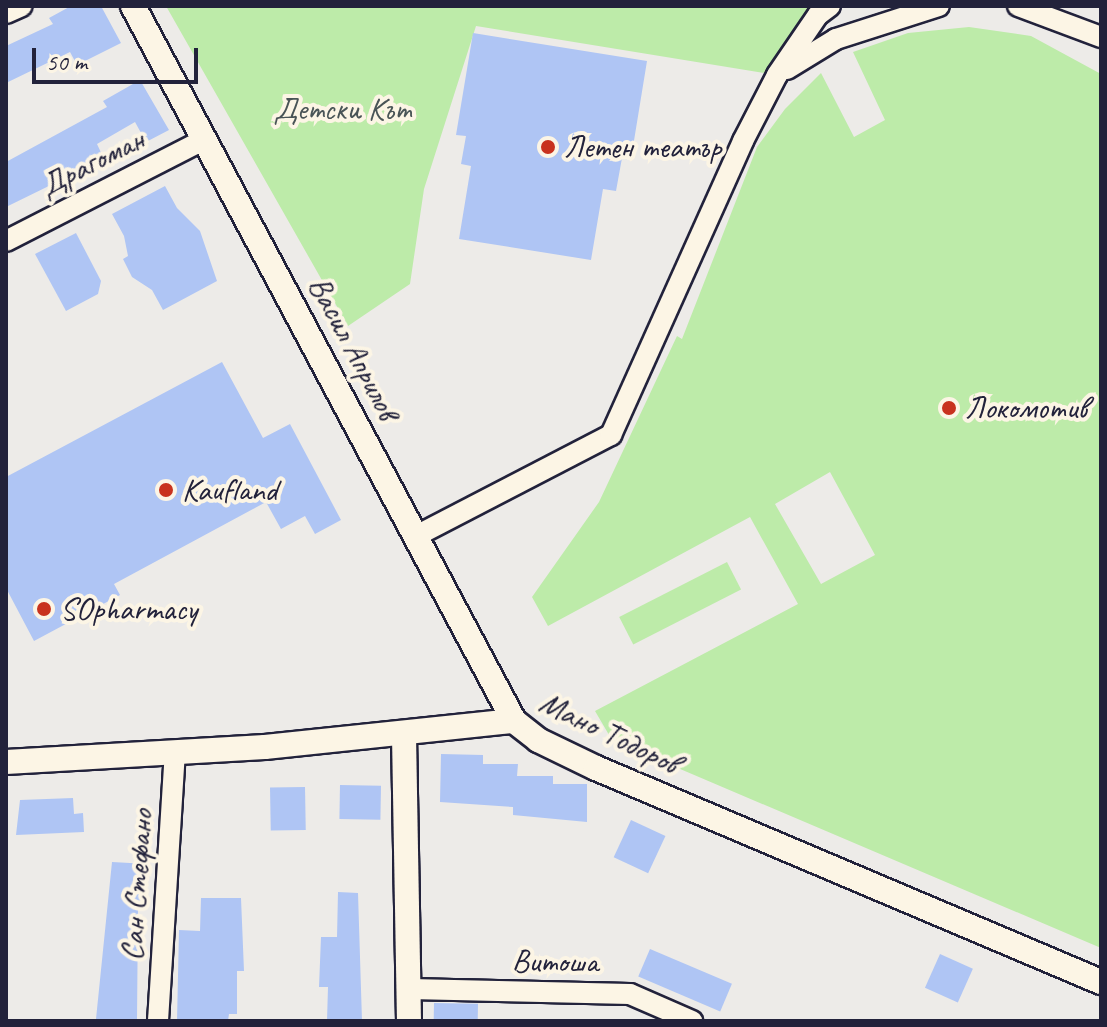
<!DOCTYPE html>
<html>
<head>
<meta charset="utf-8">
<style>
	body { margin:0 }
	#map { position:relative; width:1107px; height:1027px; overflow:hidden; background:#edebe8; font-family:Caveat,sans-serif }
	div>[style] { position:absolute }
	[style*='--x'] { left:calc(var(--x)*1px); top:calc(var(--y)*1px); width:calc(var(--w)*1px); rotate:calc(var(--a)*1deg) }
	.green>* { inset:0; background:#bdeba9; transform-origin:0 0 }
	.building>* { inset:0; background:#afc5f4; transform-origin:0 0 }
	.roads { filter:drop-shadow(2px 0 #22223b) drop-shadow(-2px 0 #22223b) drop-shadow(0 2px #22223b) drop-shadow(0 -2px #22223b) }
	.minor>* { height:20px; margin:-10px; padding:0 10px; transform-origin:10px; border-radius:10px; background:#fcf5e5 }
	.tertiary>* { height:24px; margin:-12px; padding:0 12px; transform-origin:12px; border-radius:12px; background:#fcf5e5 }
	.dots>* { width:22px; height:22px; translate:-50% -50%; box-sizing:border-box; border:4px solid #fcf5e5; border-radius:50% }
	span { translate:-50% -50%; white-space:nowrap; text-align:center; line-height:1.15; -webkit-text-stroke:8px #fcf5e5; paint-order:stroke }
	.park-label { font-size:32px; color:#495456 }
	.poi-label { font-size:32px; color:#22223b }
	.left { translate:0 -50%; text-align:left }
	.street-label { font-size:32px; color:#22223b }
	.frame { position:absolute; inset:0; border:8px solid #22223b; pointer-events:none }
	.scale { position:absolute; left:32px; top:48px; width:166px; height:36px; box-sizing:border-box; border:4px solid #22223b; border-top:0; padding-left:10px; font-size:24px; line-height:28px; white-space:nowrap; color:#22223b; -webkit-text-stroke:6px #fcf5e5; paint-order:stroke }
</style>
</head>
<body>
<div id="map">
	<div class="green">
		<div style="clip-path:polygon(166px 6px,841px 6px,777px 75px,476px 26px,424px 189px,410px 284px,348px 326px)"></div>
		<div style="clip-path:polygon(evenodd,969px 27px,1031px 36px,1101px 74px,1101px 948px,612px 740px,595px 711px,798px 604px,750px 517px,548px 626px,532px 597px,599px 502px,677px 336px,682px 339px,757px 147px,785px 109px,821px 73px,854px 137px,885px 120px,853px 52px,908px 33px,969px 27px,830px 472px,875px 555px,821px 584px,775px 504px,830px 472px)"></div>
		<div style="left:727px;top:562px;width:31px;height:121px;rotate:63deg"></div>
	</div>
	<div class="building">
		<div style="clip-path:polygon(71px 6px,101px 6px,121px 43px,77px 65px,70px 52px,6px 83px,6px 46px,53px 24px,49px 18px)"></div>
		<div style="clip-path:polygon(473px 33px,647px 61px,631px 159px,622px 158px,616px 191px,603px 189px,591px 260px,459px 239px,471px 166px,461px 164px,466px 136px,456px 135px)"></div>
		<div style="clip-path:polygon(140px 80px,169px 130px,146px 142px,135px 122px,97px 144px,104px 159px,6px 207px,6px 162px,107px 107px,103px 101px)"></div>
		<div style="clip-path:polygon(165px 186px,177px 208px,200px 231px,217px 281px,163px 310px,152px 290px,132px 277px,123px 259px,128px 256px,124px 236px,112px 214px)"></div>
		<div style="clip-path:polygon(76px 233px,101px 281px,98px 294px,66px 311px,35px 254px)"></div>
		<div style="clip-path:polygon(222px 362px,263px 438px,290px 424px,341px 520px,315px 534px,305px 516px,281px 529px,266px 502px,114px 584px,120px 595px,34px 641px,6px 588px,6px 477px)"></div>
		<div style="clip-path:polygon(441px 754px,483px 755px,483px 764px,518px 764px,517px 776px,553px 776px,553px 784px,587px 784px,587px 822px,513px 815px,513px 807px,440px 802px)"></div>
		<div style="left:340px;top:785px;width:41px;height:34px;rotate:1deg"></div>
		<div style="left:305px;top:787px;width:43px;height:35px;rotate:89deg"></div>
		<div style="clip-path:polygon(73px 798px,74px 814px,83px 813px,84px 832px,16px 835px,20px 800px)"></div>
		<div style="left:631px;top:820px;width:38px;height:41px;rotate:25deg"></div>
		<div style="clip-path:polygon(112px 862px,148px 864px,145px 908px,138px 908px,137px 1020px,96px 1019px)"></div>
		<div style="clip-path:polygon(338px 892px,358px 893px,362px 1021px,327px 1021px,328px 987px,319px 987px,321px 937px,337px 937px)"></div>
		<div style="clip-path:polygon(201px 898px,241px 898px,244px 971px,237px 971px,237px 1014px,229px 1014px,228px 1021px,177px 1021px,179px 930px,200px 931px)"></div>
		<div style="left:650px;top:949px;width:89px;height:30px;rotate:23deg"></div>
		<div style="left:940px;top:954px;width:36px;height:37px;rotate:24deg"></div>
		<div style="left:434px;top:1003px;width:44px;height:18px;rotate:1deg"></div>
	</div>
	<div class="roads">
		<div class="minor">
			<div style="--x:1018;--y:6;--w:89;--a:20.5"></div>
			<div style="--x:6;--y:13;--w:17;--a:-24"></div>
			<div style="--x:787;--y:69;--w:57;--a:-31.5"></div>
			<div style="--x:836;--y:39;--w:108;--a:-17.8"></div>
			<div style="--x:6;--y:241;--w:224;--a:-27.1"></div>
			<div style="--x:416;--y:536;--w:220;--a:-27.4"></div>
			<div style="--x:611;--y:435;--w:322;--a:-65.8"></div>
			<div style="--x:743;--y:141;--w:74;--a:-62.7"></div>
			<div style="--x:777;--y:75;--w:73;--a:-55.7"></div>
			<div style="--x:818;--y:15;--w:15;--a:-37"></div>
			<div style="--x:410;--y:989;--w:220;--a:1.3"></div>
			<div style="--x:630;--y:994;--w:68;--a:23.5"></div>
			<div style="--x:158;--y:1021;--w:269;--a:-86.4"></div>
		</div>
		<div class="tertiary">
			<div style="--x:133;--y:6;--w:810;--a:61.95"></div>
			<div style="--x:514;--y:721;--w:31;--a:38"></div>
			<div style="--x:538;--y:740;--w:64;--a:25.8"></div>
			<div style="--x:596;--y:768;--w:548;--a:22.97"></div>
			<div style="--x:404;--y:735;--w:286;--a:89"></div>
			<div style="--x:6;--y:762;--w:259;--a:-3.3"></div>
			<div style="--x:265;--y:747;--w:250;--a:-6"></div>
		</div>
	</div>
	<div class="dots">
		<div style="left:548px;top:147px;background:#c8321e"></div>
		<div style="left:949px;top:408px;background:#c8321e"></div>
		<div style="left:166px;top:490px;background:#c8321e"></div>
		<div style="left:44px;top:609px;background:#c8321e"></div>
	</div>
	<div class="park-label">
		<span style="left:342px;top:109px">Детски Кът</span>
	</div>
	<div class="poi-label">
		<span class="left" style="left:564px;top:147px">Летен театър</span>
		<span class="left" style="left:965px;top:408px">Локомотив</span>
		<span class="left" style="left:182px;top:490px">Kaufland</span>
		<span class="left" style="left:60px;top:609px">SOpharmacy</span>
	</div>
	<div class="street-label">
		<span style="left:92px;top:163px;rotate:-27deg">Драгоман</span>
		<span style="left:353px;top:348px;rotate:62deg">Васил Априлов</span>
		<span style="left:609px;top:733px;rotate:26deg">Мано Тодоров</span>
		<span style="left:137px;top:885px;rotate:-86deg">Сан Стефано</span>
		<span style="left:555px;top:962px;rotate:1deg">Витоша</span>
	</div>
	<div class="frame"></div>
	<div class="scale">50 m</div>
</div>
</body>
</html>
